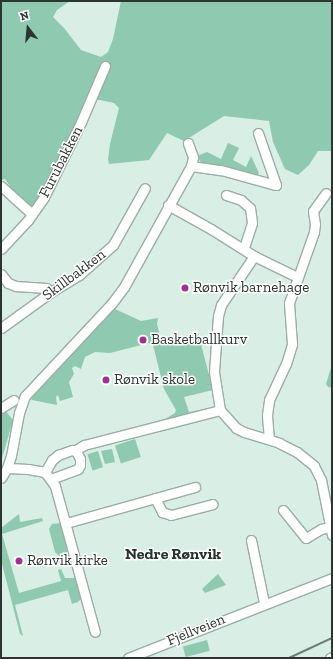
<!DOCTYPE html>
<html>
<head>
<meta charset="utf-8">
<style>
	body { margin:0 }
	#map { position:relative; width:333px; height:659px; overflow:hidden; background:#d9eee4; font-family:"Zilla Slab",serif }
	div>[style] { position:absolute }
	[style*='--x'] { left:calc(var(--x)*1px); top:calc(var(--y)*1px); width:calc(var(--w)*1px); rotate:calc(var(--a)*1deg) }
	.green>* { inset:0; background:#8ec9b0; transform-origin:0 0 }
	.roads { filter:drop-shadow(1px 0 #9aaea5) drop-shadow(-1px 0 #9aaea5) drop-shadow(0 1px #9aaea5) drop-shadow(0 -1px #9aaea5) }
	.minor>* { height:9px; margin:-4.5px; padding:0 4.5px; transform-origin:4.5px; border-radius:4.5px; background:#fff }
	.rail>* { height:2px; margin:-1px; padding:0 1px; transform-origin:1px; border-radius:1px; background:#6d7b74 }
	.dots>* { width:11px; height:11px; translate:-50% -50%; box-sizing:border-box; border:2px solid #fff; border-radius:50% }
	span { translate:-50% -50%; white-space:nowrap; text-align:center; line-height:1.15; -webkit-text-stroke:3px #fff; paint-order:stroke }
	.street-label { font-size:15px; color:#2c3531 }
	.poi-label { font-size:15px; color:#2c3531 }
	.left { translate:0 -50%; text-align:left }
	.neighbourhood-label { font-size:16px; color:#24352e; font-weight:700 }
	.frame { position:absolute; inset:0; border:2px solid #2c3531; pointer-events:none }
	.north { position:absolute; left:8px; top:8px; width:40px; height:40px; -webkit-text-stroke:3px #fff; paint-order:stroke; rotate:344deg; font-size:11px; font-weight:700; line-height:16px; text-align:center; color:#2c3531 }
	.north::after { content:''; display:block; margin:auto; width:14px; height:18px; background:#2c3531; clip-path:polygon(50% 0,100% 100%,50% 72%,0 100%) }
</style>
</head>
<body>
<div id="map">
	<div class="green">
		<div style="clip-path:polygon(1px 1px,70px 1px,57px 10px,53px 17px,64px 28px,81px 50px,101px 57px,108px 52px,113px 39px,121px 1px,332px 1px,332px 151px,318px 151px,309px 165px,298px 175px,285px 169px,273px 142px,269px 121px,224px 116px,184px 141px,167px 133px,149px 160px,109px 164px,108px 159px,110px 144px,119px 108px,114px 103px,95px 99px,34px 206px,30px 206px,15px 193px,5px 179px,1px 180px)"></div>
		<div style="clip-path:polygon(228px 143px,239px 148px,233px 160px,246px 167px,251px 156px,259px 173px,256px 178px,201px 163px,197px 156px,207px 152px,221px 159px)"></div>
		<div style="clip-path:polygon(115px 309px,141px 321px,158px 318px,157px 324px,161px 341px,198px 333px,213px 390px,184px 397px,189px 412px,210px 408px,210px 411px,157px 424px,175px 413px,176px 410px,164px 389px,153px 345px,149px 343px,110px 353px,95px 352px,85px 357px,81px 369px,75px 366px,72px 368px,74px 374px,69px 382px,73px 397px,60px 401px,58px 395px,56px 397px,57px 405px,32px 400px,30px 397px,45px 378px)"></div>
		<div style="clip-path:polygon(332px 352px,332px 388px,328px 387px,326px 384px,331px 368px)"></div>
		<div style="clip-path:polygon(4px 409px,13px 420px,1px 462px,1px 411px)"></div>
		<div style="left:135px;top:439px;width:19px;height:21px;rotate:72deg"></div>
		<div style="clip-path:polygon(112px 449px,115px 462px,105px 464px,101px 451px)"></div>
		<div style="left:98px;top:451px;width:17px;height:11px;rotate:73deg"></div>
		<div style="clip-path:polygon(19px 514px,20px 522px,42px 518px,43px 521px,2px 534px,19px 593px,61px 581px,58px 570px,61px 569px,65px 578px,76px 578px,82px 598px,78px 602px,72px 604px,68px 590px,15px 605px,23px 636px,20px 634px,1px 560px,1px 528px)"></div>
		<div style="clip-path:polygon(61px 523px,71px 554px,64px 561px,55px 552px,49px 529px,52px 524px)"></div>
		<div style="clip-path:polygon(218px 574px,226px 585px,205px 593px,202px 589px)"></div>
		<div style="left:207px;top:640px;width:11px;height:25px;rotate:75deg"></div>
	</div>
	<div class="roads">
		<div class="minor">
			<div style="--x:191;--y:166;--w:30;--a:8"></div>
			<div style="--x:221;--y:170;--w:57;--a:15.3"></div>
			<div style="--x:276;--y:185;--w:55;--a:-109.1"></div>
			<div style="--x:1;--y:186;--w:42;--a:42.1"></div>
			<div style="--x:226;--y:195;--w:16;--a:18"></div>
			<div style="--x:241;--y:200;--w:12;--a:42"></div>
			<div style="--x:250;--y:208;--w:15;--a:82"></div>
			<div style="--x:252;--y:223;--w:26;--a:108"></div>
			<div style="--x:168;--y:205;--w:49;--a:29.2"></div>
			<div style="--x:211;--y:229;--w:51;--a:32.1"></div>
			<div style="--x:254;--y:256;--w:48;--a:26"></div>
			<div style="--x:1;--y:249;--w:40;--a:-47"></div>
			<div style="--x:28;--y:220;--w:28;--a:-55"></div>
			<div style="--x:44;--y:197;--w:84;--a:-63.7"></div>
			<div style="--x:81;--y:122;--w:61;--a:-66.8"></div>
			<div style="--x:254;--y:256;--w:59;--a:124"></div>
			<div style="--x:221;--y:305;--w:11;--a:105"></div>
			<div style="--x:218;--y:316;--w:56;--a:94.1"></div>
			<div style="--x:214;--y:372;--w:38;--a:81"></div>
			<div style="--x:220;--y:410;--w:24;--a:48"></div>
			<div style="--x:236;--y:428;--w:9;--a:27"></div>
			<div style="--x:244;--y:432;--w:37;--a:17"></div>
			<div style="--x:279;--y:443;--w:20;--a:27"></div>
			<div style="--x:297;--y:452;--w:22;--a:39"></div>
			<div style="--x:314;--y:466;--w:16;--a:63"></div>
			<div style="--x:321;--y:480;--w:56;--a:78.7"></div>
			<div style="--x:1;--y:274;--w:11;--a:52"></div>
			<div style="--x:8;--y:283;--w:9;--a:21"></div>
			<div style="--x:16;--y:286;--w:30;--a:4"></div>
			<div style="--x:46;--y:288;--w:6;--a:39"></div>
			<div style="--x:1;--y:328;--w:62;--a:-35.8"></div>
			<div style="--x:51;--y:292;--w:33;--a:-31"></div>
			<div style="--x:79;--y:275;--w:45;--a:-41.4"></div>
			<div style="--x:113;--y:245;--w:65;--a:-60.7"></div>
			<div style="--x:1;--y:408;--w:15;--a:-32"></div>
			<div style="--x:269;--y:439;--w:24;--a:-95"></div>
			<div style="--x:267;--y:415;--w:15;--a:-82"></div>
			<div style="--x:269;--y:400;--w:40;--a:-65"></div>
			<div style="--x:286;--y:364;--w:21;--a:-73"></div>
			<div style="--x:292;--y:344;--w:41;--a:-94.2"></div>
			<div style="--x:289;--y:303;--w:75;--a:-70.6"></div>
			<div style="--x:314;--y:232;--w:8;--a:-83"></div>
			<div style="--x:315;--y:224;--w:13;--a:-99"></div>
			<div style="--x:313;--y:211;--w:22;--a:-54"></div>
			<div style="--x:74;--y:451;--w:12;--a:-31"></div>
			<div style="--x:84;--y:445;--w:140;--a:-14.4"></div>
			<div style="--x:7;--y:468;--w:21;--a:3"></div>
			<div style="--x:28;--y:469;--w:17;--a:10"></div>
			<div style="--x:45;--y:472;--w:17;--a:54"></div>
			<div style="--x:55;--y:486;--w:151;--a:74.7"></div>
			<div style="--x:45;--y:472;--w:14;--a:-60"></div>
			<div style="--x:52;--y:460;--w:8;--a:-40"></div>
			<div style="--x:58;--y:455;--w:15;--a:-20"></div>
			<div style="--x:72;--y:450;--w:4;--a:14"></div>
			<div style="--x:76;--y:451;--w:9;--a:63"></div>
			<div style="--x:80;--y:459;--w:6;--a:90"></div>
			<div style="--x:80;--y:465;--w:4;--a:117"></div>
			<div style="--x:78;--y:469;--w:29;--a:160"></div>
			<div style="--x:1;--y:478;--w:12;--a:-59"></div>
			<div style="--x:7;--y:468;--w:13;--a:-72"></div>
			<div style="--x:11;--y:456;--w:44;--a:-79.5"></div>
			<div style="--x:19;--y:413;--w:18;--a:-71"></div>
			<div style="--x:25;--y:396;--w:127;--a:-46.9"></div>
			<div style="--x:112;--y:303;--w:20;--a:-53"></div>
			<div style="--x:124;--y:287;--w:138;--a:-61"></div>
			<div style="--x:191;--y:166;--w:9;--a:-77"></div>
			<div style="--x:193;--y:157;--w:15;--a:-110"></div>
			<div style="--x:155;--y:498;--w:16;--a:63"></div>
			<div style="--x:162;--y:512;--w:9;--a:18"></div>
			<div style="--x:171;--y:515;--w:43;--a:-14.7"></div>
			<div style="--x:283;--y:510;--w:36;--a:51"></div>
			<div style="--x:306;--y:538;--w:17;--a:-31"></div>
			<div style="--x:321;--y:529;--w:9;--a:-13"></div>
			<div style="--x:66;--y:523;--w:134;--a:-15.6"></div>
			<div style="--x:251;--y:540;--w:64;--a:78.3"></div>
			<div style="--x:128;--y:658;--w:219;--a:-21.4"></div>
			<div style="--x:330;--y:658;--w:2;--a:-27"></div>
		</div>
	</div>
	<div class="rail">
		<div style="--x:289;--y:658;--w:47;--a:-24.9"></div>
	</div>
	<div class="dots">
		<div style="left:185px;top:288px;background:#9f3291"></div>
		<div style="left:143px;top:340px;background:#9f3291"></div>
		<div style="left:106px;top:380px;background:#9f3291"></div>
		<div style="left:19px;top:561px;background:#9f3291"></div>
	</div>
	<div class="street-label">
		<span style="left:61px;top:162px;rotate:-63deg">Furubakken</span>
		<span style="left:74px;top:275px;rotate:-37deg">Skillbakken</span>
		<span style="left:196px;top:630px;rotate:-22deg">Fjellveien</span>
	</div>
	<div class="poi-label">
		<span class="left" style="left:193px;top:288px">Rønvik barnehage</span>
		<span class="left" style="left:151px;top:340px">Basketballkurv</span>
		<span class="left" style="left:114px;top:380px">Rønvik skole</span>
		<span class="left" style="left:27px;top:561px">Rønvik kirke</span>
	</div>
	<div class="neighbourhood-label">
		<span style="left:173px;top:554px">Nedre Rønvik</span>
	</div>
	<div class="frame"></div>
	<div class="north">N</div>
</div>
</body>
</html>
